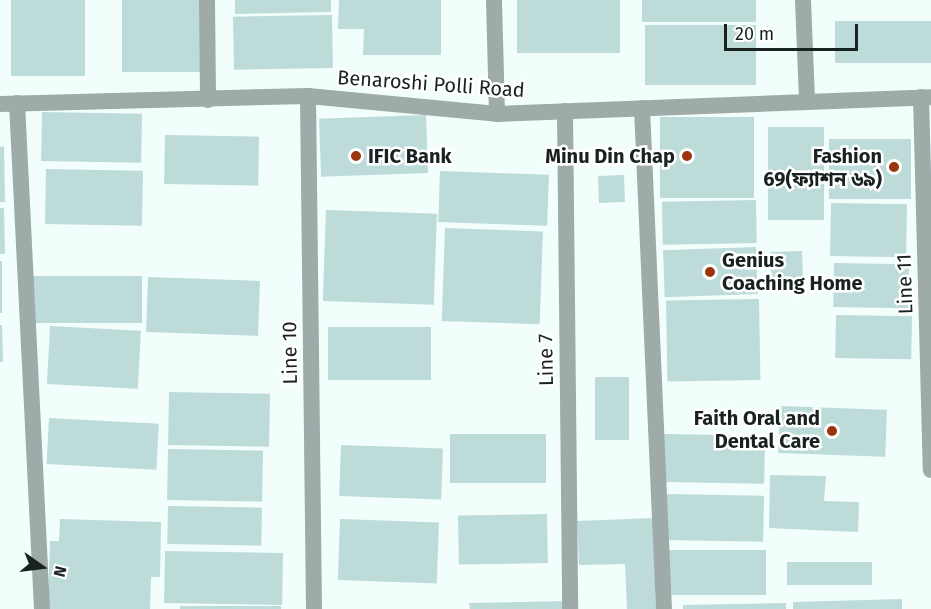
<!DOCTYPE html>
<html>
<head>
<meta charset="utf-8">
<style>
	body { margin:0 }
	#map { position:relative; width:931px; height:609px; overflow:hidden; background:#f2fefc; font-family:"Fira Sans","Noto Sans Bengali",sans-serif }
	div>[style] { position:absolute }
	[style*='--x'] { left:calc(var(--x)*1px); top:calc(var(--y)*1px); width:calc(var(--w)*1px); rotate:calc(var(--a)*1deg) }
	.building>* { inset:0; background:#bddbd8; transform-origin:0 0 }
	.minor>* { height:16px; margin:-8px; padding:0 8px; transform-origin:8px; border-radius:8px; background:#9eaba9 }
	.dots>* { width:16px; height:16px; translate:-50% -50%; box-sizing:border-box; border:3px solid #fff; border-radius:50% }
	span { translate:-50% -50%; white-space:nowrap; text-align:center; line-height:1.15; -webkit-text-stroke:5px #fff; paint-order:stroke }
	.street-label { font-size:20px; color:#172221 }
	.poi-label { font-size:20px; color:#172221; font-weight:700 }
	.left { translate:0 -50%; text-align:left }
	.right { translate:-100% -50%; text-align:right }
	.north { position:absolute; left:12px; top:537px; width:60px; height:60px; -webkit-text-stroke:4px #fff; paint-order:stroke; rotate:104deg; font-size:16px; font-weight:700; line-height:24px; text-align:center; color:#172221 }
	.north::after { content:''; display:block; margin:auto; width:21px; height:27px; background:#172221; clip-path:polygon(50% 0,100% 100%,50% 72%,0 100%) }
	.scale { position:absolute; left:724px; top:24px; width:134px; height:27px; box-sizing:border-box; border:3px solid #172221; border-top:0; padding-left:8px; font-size:18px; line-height:21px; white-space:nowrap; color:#172221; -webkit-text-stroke:4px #fff; paint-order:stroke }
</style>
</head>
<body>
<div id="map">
	<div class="building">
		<div style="left:11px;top:0;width:74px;height:76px"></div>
		<div style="left:122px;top:0;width:78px;height:72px"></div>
		<div style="clip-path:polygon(235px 0,331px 0,331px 12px,235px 14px)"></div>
		<div style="clip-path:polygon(339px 0,441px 0,441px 55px,363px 55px,364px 29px,338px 29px)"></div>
		<div style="left:517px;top:0;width:103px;height:53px"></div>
		<div style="left:642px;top:0;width:114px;height:22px"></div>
		<div style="left:332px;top:15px;width:53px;height:99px;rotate:89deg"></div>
		<div style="left:835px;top:21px;width:96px;height:42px"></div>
		<div style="left:756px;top:25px;width:60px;height:111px;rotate:90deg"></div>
		<div style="left:42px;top:112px;width:100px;height:49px;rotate:1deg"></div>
		<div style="left:426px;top:115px;width:58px;height:107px;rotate:88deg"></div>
		<div style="left:660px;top:117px;width:94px;height:81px"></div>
		<div style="left:768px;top:127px;width:56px;height:93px"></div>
		<div style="left:165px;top:135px;width:94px;height:49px;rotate:1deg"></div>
		<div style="left:829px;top:139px;width:82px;height:60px"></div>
		<div style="clip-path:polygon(4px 146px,5px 202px,0 202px,0 147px)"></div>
		<div style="left:46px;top:169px;width:97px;height:55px;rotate:1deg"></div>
		<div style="left:440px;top:171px;width:109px;height:51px;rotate:2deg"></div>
		<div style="left:624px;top:175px;width:27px;height:26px;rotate:88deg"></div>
		<div style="left:756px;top:200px;width:43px;height:94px;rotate:89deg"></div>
		<div style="left:831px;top:203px;width:76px;height:53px;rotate:1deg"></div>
		<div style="clip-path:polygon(0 208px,4px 208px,5px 254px,0 254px)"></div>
		<div style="left:326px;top:210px;width:111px;height:91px;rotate:2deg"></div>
		<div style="left:445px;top:228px;width:98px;height:93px;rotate:2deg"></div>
		<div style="left:756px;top:247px;width:47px;height:93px;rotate:88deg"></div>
		<div style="left:802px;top:251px;width:28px;height:32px;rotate:88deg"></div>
		<div style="left:0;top:261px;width:2px;height:52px"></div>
		<div style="left:834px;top:263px;width:75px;height:44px;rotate:1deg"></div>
		<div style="left:33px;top:276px;width:109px;height:47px"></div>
		<div style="left:148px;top:277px;width:112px;height:55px;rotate:2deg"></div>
		<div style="left:759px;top:299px;width:81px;height:93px;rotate:89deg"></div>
		<div style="left:836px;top:315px;width:76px;height:43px;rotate:1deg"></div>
		<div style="clip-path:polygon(0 325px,2px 325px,3px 362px,0 362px)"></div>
		<div style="left:50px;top:326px;width:91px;height:58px;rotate:3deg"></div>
		<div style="left:328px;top:327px;width:103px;height:53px"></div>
		<div style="left:595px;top:377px;width:34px;height:63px"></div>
		<div style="left:169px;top:392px;width:101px;height:53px;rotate:1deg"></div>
		<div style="left:780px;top:406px;width:107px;height:47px;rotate:2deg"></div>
		<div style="left:49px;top:418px;width:110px;height:46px;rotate:3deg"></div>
		<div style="left:450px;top:434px;width:96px;height:49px"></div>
		<div style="left:664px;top:434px;width:101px;height:48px;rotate:1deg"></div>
		<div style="left:341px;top:445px;width:102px;height:51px;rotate:2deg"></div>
		<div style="left:168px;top:449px;width:95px;height:51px;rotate:1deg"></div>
		<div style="clip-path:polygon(770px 475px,826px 476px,824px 501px,859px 502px,858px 532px,769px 528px)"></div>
		<div style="left:665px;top:494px;width:99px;height:46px;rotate:1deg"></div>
		<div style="left:168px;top:506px;width:94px;height:38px;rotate:1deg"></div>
		<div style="left:547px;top:514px;width:49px;height:89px;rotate:89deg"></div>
		<div style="clip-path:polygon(653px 518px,656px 609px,627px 609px,625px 564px,579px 565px,577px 521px)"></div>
		<div style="clip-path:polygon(60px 519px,161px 522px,160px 577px,151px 577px,150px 609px,48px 609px,50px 541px,59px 541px)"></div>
		<div style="left:340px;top:519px;width:99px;height:61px;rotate:2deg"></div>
		<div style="left:766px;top:550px;width:45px;height:98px;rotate:90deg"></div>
		<div style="left:165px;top:551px;width:118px;height:52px;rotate:1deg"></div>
		<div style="left:787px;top:562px;width:85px;height:23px"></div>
		<div style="clip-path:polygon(902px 599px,902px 609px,793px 609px,793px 602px)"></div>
		<div style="clip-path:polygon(569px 601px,569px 609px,470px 609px,469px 603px)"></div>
		<div style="clip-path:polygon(786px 603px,786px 609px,683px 609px,683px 605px)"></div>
		<div style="left:180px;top:606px;width:101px;height:3px"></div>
	</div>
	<div class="minor">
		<div style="--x:207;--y:0;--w:100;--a:89.4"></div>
		<div style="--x:494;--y:0;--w:114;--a:88.5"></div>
		<div style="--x:803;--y:0;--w:99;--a:87.7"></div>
		<div style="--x:308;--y:96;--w:513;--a:89.33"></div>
		<div style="--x:921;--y:97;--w:373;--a:88.5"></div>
		<div style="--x:17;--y:103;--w:507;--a:87.17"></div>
		<div style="--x:0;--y:104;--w:308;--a:-1.5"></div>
		<div style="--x:308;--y:96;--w:190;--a:5.4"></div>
		<div style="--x:497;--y:114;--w:434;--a:-2.2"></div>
		<div style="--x:642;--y:108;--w:501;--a:87.49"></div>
		<div style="--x:565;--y:111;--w:498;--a:89.4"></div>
	</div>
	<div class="dots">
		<div style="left:356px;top:156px;background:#9b350b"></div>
		<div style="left:687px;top:156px;background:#9b350b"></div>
		<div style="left:894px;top:167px;background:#9b350b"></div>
		<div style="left:710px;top:272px;background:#9b350b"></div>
		<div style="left:832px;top:431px;background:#9b350b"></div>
	</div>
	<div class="street-label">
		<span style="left:431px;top:84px;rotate:4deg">Benaroshi Polli Road</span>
		<span style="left:905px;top:284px;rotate:-92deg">Line 11</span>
		<span style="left:290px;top:353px;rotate:-91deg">Line 10</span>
		<span style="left:546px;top:360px;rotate:-91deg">Line 7</span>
	</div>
	<div class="poi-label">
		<span class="left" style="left:368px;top:156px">IFIC Bank</span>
		<span class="right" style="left:675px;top:156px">Minu Din Chap</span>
		<span class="right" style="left:882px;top:168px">Fashion<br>69(ফ্যাশন ৬৯)</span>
		<span class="left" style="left:722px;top:272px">Genius<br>Coaching Home</span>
		<span class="right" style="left:820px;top:430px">Faith Oral and<br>Dental Care</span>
	</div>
	<div class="north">N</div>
	<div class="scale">20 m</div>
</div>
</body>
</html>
